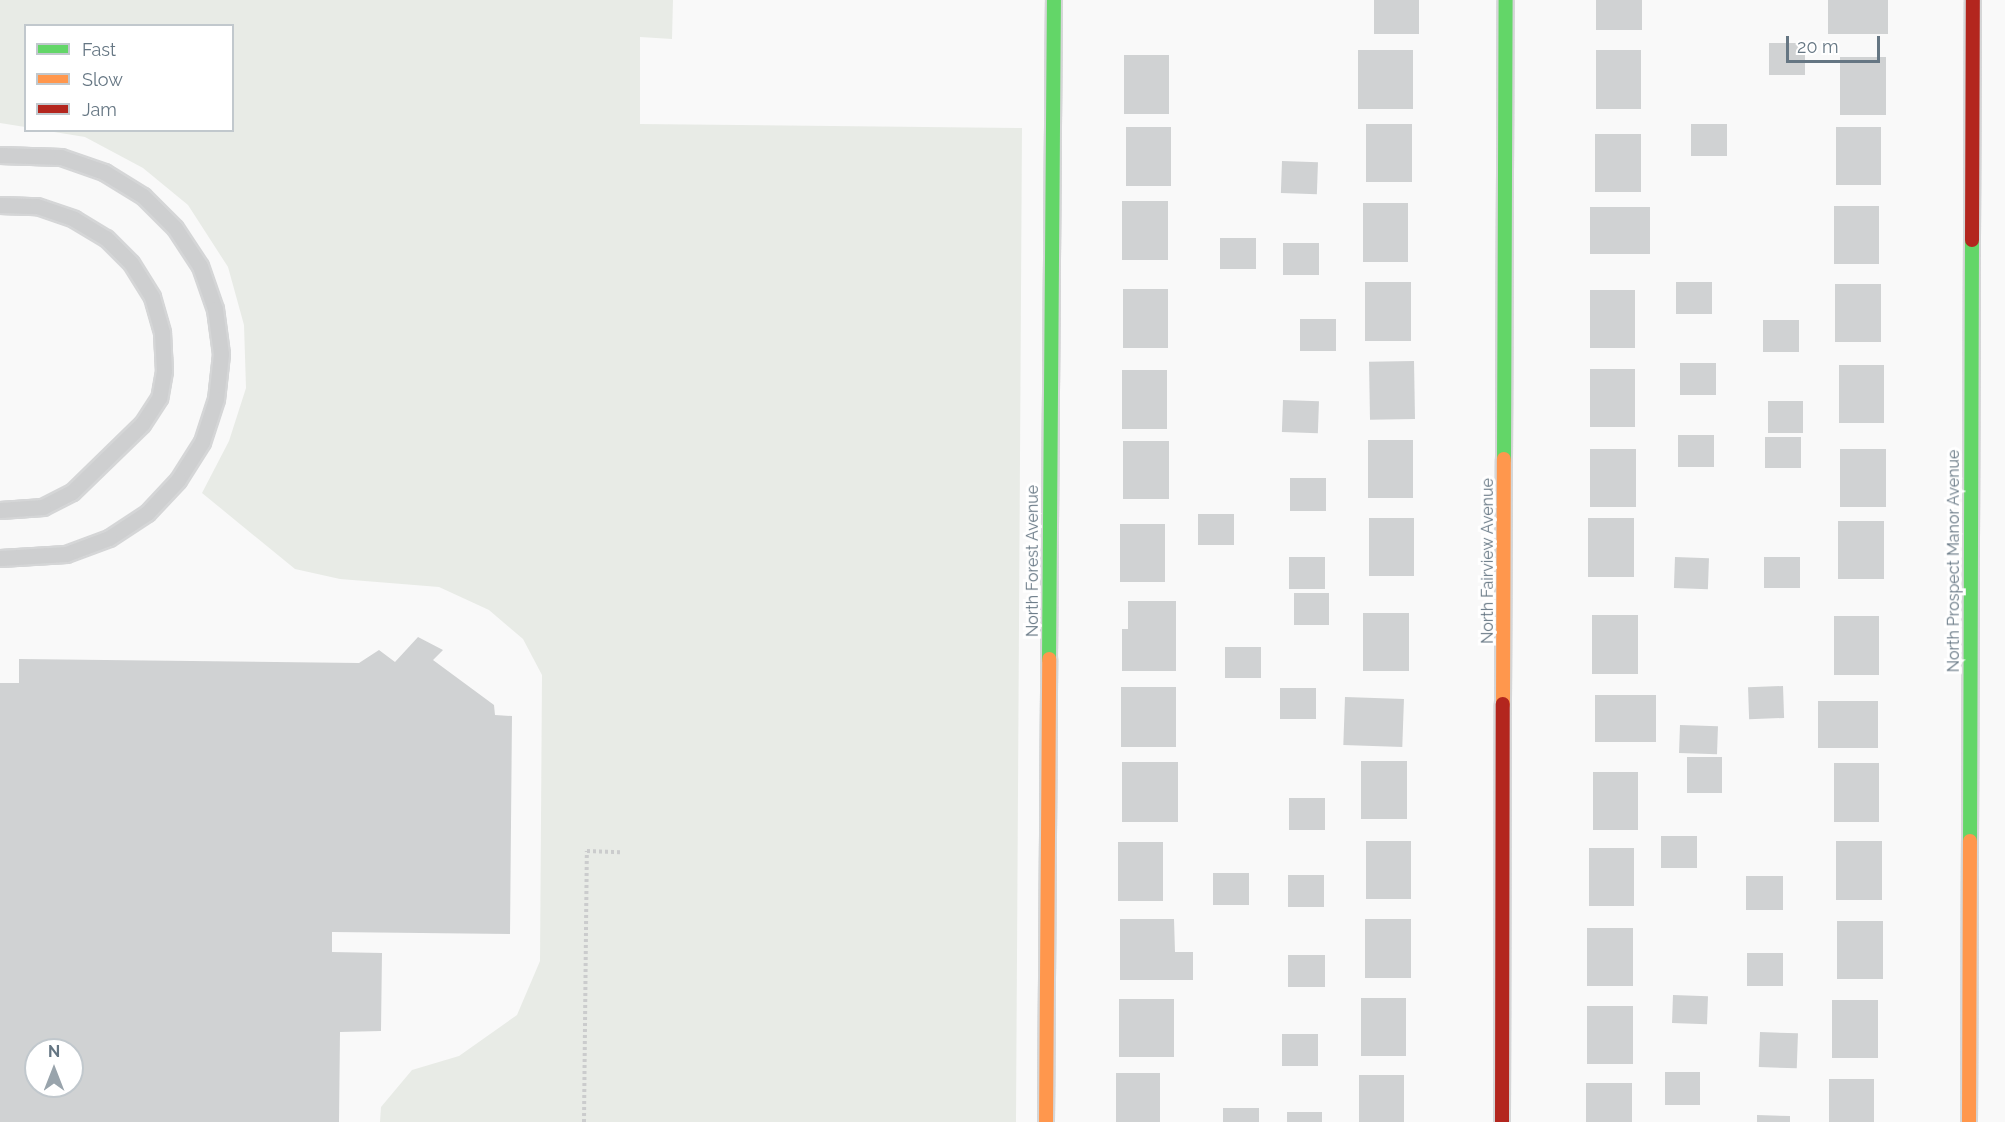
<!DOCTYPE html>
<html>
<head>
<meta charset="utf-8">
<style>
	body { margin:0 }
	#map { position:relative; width:2005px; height:1122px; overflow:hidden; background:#f9f9f9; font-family:Raleway,sans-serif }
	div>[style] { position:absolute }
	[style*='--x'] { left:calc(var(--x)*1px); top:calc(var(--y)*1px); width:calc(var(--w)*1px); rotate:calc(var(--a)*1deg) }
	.green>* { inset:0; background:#e8ebe6 }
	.building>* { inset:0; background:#d0d2d3; transform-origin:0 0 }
	.path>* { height:4px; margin-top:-2px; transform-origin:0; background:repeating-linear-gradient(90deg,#cbcccd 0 3px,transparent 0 6px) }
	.roads { filter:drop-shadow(2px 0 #d5d6d7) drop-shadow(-2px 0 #d5d6d7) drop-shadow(0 2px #d5d6d7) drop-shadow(0 -2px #d5d6d7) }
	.lane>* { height:15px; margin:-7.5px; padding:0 7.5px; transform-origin:7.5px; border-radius:7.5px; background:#cecfd0 }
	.fast>* { height:14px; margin:-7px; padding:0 7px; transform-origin:7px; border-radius:7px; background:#63d668 }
	.slow>* { height:14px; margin:-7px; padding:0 7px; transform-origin:7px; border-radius:7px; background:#ff974d }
	.jam>* { height:14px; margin:-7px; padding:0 7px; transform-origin:7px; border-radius:7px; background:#b3261e }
	span { translate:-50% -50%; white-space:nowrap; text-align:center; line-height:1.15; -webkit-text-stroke:6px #fff; paint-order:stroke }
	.street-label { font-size:16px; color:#657683 }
	.legend { position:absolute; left:24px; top:24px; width:210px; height:108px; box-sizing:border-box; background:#fff; border:2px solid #c1c8cd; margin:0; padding:8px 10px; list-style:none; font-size:18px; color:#657683 }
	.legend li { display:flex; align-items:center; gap:12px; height:30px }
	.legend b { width:30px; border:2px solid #c1c8cd }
	.north { position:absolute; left:24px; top:1038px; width:60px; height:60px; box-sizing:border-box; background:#fff; border:2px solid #c1c8cd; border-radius:50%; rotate:0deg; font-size:16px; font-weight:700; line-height:24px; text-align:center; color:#657683 }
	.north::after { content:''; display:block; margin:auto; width:21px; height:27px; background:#99a4ac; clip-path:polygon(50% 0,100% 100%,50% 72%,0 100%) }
	.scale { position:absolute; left:1786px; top:36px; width:94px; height:27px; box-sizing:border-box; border:3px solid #657683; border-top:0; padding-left:8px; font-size:18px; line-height:21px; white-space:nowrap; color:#657683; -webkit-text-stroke:4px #fff; paint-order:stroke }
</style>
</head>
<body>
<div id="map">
	<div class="green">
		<div style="clip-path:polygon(0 0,673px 0,672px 39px,640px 37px,640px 124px,1022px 128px,1016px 1122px,380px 1122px,381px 1107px,412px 1070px,459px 1056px,517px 1015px,540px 961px,542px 675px,523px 639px,489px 610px,439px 587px,340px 579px,295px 569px,202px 493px,229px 441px,246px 388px,244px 325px,228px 267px,188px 205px,143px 168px,85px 137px,48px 131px,232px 130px,232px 26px,26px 26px,25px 127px,0 123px)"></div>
	</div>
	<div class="building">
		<div style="left:1374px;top:0;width:45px;height:34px"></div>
		<div style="left:1596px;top:0;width:46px;height:30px"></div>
		<div style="left:1828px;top:0;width:60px;height:34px"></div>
		<div style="left:1769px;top:43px;width:36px;height:32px"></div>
		<div style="left:1358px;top:50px;width:55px;height:59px"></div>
		<div style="left:1596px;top:50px;width:45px;height:59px"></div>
		<div style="left:1124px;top:55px;width:45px;height:59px"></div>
		<div style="left:1840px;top:57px;width:46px;height:58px"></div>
		<div style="left:1366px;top:124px;width:46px;height:58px"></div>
		<div style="left:1691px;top:124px;width:36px;height:32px"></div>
		<div style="left:1126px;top:127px;width:45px;height:59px"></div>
		<div style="left:1836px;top:127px;width:45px;height:58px"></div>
		<div style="left:1595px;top:134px;width:46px;height:58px"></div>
		<div style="left:1282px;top:161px;width:36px;height:32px;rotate:2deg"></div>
		<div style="left:1122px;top:201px;width:46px;height:59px"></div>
		<div style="left:1363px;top:203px;width:45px;height:59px"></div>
		<div style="left:1834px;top:206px;width:45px;height:58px"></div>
		<div style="left:1590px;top:207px;width:60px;height:47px"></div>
		<div style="left:1220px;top:238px;width:36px;height:31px"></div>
		<div style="left:1283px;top:243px;width:36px;height:32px"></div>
		<div style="left:1365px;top:282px;width:46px;height:59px"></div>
		<div style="left:1676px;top:282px;width:36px;height:32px"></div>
		<div style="left:1835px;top:284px;width:46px;height:58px"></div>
		<div style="left:1123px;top:289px;width:45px;height:59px"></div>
		<div style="left:1590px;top:290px;width:45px;height:58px"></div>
		<div style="left:1300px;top:319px;width:36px;height:32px"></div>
		<div style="left:1763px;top:320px;width:36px;height:32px"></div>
		<div style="left:1414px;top:361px;width:58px;height:45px;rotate:89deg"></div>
		<div style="left:1680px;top:363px;width:36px;height:32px"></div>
		<div style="left:1839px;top:365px;width:45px;height:58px"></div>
		<div style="left:1590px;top:369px;width:45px;height:58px"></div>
		<div style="left:1122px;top:370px;width:45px;height:59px"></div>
		<div style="left:1283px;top:400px;width:36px;height:32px;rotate:2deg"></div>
		<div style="left:1768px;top:401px;width:35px;height:32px"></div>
		<div style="left:1678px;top:435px;width:36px;height:32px"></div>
		<div style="left:1765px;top:437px;width:36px;height:31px"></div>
		<div style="left:1368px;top:440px;width:45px;height:58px"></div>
		<div style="left:1123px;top:441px;width:46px;height:58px"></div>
		<div style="left:1590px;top:449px;width:46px;height:58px"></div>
		<div style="left:1840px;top:449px;width:46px;height:58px"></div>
		<div style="left:1290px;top:478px;width:36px;height:33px"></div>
		<div style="left:1198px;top:514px;width:36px;height:31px"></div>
		<div style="left:1369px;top:518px;width:45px;height:58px"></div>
		<div style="left:1588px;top:518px;width:46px;height:59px"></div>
		<div style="left:1838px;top:521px;width:46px;height:58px"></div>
		<div style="left:1120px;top:524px;width:45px;height:58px"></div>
		<div style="left:1289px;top:557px;width:36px;height:32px"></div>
		<div style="left:1675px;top:557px;width:34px;height:31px;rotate:2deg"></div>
		<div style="left:1764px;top:557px;width:36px;height:31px"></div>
		<div style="left:1294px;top:593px;width:35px;height:32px"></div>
		<div style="clip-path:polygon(1128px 601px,1176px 601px,1176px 671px,1122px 671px,1122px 629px,1128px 629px)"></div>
		<div style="left:1363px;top:613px;width:46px;height:58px"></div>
		<div style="left:1592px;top:615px;width:46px;height:59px"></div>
		<div style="left:1834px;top:616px;width:45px;height:59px"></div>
		<div style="clip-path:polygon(evenodd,418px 637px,443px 650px,433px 660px,494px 705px,495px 715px,512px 716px,510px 934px,332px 932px,332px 952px,382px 953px,381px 1031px,340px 1032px,339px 1122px,0 1122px,0 683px,19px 683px,19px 659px,359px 663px,379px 650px,395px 662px,418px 637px,36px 1050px,72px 1050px,72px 1086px,36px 1086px,36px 1050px)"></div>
		<div style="left:1225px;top:647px;width:36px;height:31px"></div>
		<div style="left:1783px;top:686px;width:32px;height:35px;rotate:88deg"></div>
		<div style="left:1121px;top:687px;width:55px;height:60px"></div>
		<div style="left:1280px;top:688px;width:36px;height:31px"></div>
		<div style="left:1595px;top:695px;width:61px;height:47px"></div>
		<div style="left:1345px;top:697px;width:59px;height:48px;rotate:2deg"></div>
		<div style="left:1818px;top:701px;width:60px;height:47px"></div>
		<div style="left:1680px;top:725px;width:38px;height:28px;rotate:2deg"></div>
		<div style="left:1687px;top:757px;width:35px;height:36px"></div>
		<div style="left:1361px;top:761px;width:46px;height:58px"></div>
		<div style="left:1122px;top:762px;width:56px;height:60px"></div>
		<div style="left:1834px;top:763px;width:45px;height:59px"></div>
		<div style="left:1593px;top:772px;width:45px;height:58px"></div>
		<div style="left:1289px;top:798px;width:36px;height:32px"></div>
		<div style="left:1661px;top:836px;width:36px;height:32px"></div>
		<div style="left:1366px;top:841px;width:45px;height:58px"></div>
		<div style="left:1836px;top:841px;width:46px;height:59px"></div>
		<div style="left:1163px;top:842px;width:59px;height:45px;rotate:90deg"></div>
		<div style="left:1589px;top:848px;width:45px;height:58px"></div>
		<div style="left:1213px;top:873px;width:36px;height:32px"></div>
		<div style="left:1288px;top:875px;width:36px;height:32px"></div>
		<div style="left:1746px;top:876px;width:37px;height:34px"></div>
		<div style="clip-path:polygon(1120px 919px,1174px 919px,1175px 952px,1193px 952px,1193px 980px,1120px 980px)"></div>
		<div style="left:1365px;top:919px;width:46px;height:59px"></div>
		<div style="left:1837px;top:921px;width:46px;height:58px"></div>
		<div style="left:1587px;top:928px;width:46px;height:58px"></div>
		<div style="left:1747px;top:953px;width:36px;height:33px"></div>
		<div style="left:1288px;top:955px;width:37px;height:32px"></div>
		<div style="left:1673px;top:995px;width:35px;height:28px;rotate:2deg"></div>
		<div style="left:1361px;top:998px;width:45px;height:58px"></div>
		<div style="left:1119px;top:999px;width:55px;height:58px"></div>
		<div style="left:1832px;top:1000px;width:46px;height:58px"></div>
		<div style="left:1587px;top:1006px;width:46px;height:58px"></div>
		<div style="left:1760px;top:1032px;width:38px;height:35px;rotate:2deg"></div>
		<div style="left:1282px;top:1034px;width:36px;height:32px"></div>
		<div style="left:1665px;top:1072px;width:35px;height:33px"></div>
		<div style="left:1116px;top:1073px;width:44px;height:49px"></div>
		<div style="left:1359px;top:1075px;width:45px;height:47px"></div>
		<div style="left:1829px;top:1079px;width:45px;height:43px"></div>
		<div style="left:1586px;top:1083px;width:46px;height:39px"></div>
		<div style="left:1223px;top:1108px;width:36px;height:14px"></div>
		<div style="left:1287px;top:1112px;width:35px;height:10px"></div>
		<div style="clip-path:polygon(1757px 1115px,1790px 1116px,1790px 1122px,1757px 1122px)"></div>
	</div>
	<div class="path">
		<div style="--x:584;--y:1122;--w:271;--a:-89.4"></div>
		<div style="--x:587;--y:851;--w:33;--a:2"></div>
	</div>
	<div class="roads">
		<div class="lane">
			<div style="--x:0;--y:155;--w:61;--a:1.9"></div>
			<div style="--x:61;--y:157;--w:46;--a:19.2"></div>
			<div style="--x:104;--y:172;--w:46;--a:31.6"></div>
			<div style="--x:143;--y:196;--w:45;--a:45"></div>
			<div style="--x:175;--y:228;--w:45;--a:56.7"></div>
			<div style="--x:200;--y:266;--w:46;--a:70.8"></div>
			<div style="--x:215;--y:309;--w:45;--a:82.4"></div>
			<div style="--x:221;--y:354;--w:45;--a:96.3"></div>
			<div style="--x:216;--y:399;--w:45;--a:108"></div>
			<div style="--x:202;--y:442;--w:45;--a:122.3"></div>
			<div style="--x:178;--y:480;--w:45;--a:133.2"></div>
			<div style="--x:147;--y:513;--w:45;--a:146.7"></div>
			<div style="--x:109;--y:538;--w:46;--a:159.6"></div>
			<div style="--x:66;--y:554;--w:66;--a:176.5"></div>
			<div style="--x:0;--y:205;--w:37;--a:2"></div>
			<div style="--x:37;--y:206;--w:39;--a:19"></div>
			<div style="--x:74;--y:219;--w:37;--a:31"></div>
			<div style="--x:106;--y:238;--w:35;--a:45"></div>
			<div style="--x:131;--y:263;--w:40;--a:58"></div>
			<div style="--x:152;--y:297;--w:37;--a:74"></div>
			<div style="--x:162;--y:333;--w:38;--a:87"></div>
			<div style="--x:164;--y:371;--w:27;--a:100"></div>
			<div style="--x:159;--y:398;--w:31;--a:123"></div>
			<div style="--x:142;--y:424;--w:98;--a:135.8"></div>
			<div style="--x:72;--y:492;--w:33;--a:153"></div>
			<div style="--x:43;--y:507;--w:43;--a:176"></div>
		</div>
		<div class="fast">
			<div style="--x:1504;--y:459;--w:459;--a:-89.8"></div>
			<div style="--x:1049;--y:659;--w:659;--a:-89.57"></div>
			<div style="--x:1970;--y:841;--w:601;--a:-89.81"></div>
		</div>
		<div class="slow">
			<div style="--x:1503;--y:704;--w:245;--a:-89.8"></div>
			<div style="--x:1046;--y:1122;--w:463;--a:-89.6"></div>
			<div style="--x:1969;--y:1122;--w:281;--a:-89.8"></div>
		</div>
		<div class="jam">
			<div style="--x:1972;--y:240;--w:240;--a:-89.8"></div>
			<div style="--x:1502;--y:1122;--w:418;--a:-89.9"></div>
		</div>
	</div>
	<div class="street-label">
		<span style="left:1033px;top:561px;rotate:-90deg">North Forest Avenue</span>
		<span style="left:1488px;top:561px;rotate:-90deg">North Fairview Avenue</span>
		<span style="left:1954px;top:561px;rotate:-90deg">North Prospect Manor Avenue</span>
	</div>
	<ul class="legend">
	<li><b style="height:8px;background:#63d668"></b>Fast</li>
	<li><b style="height:8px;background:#ff974d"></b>Slow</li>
	<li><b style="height:8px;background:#b3261e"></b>Jam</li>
	</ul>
	<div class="north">N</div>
	<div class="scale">20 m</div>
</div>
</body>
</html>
